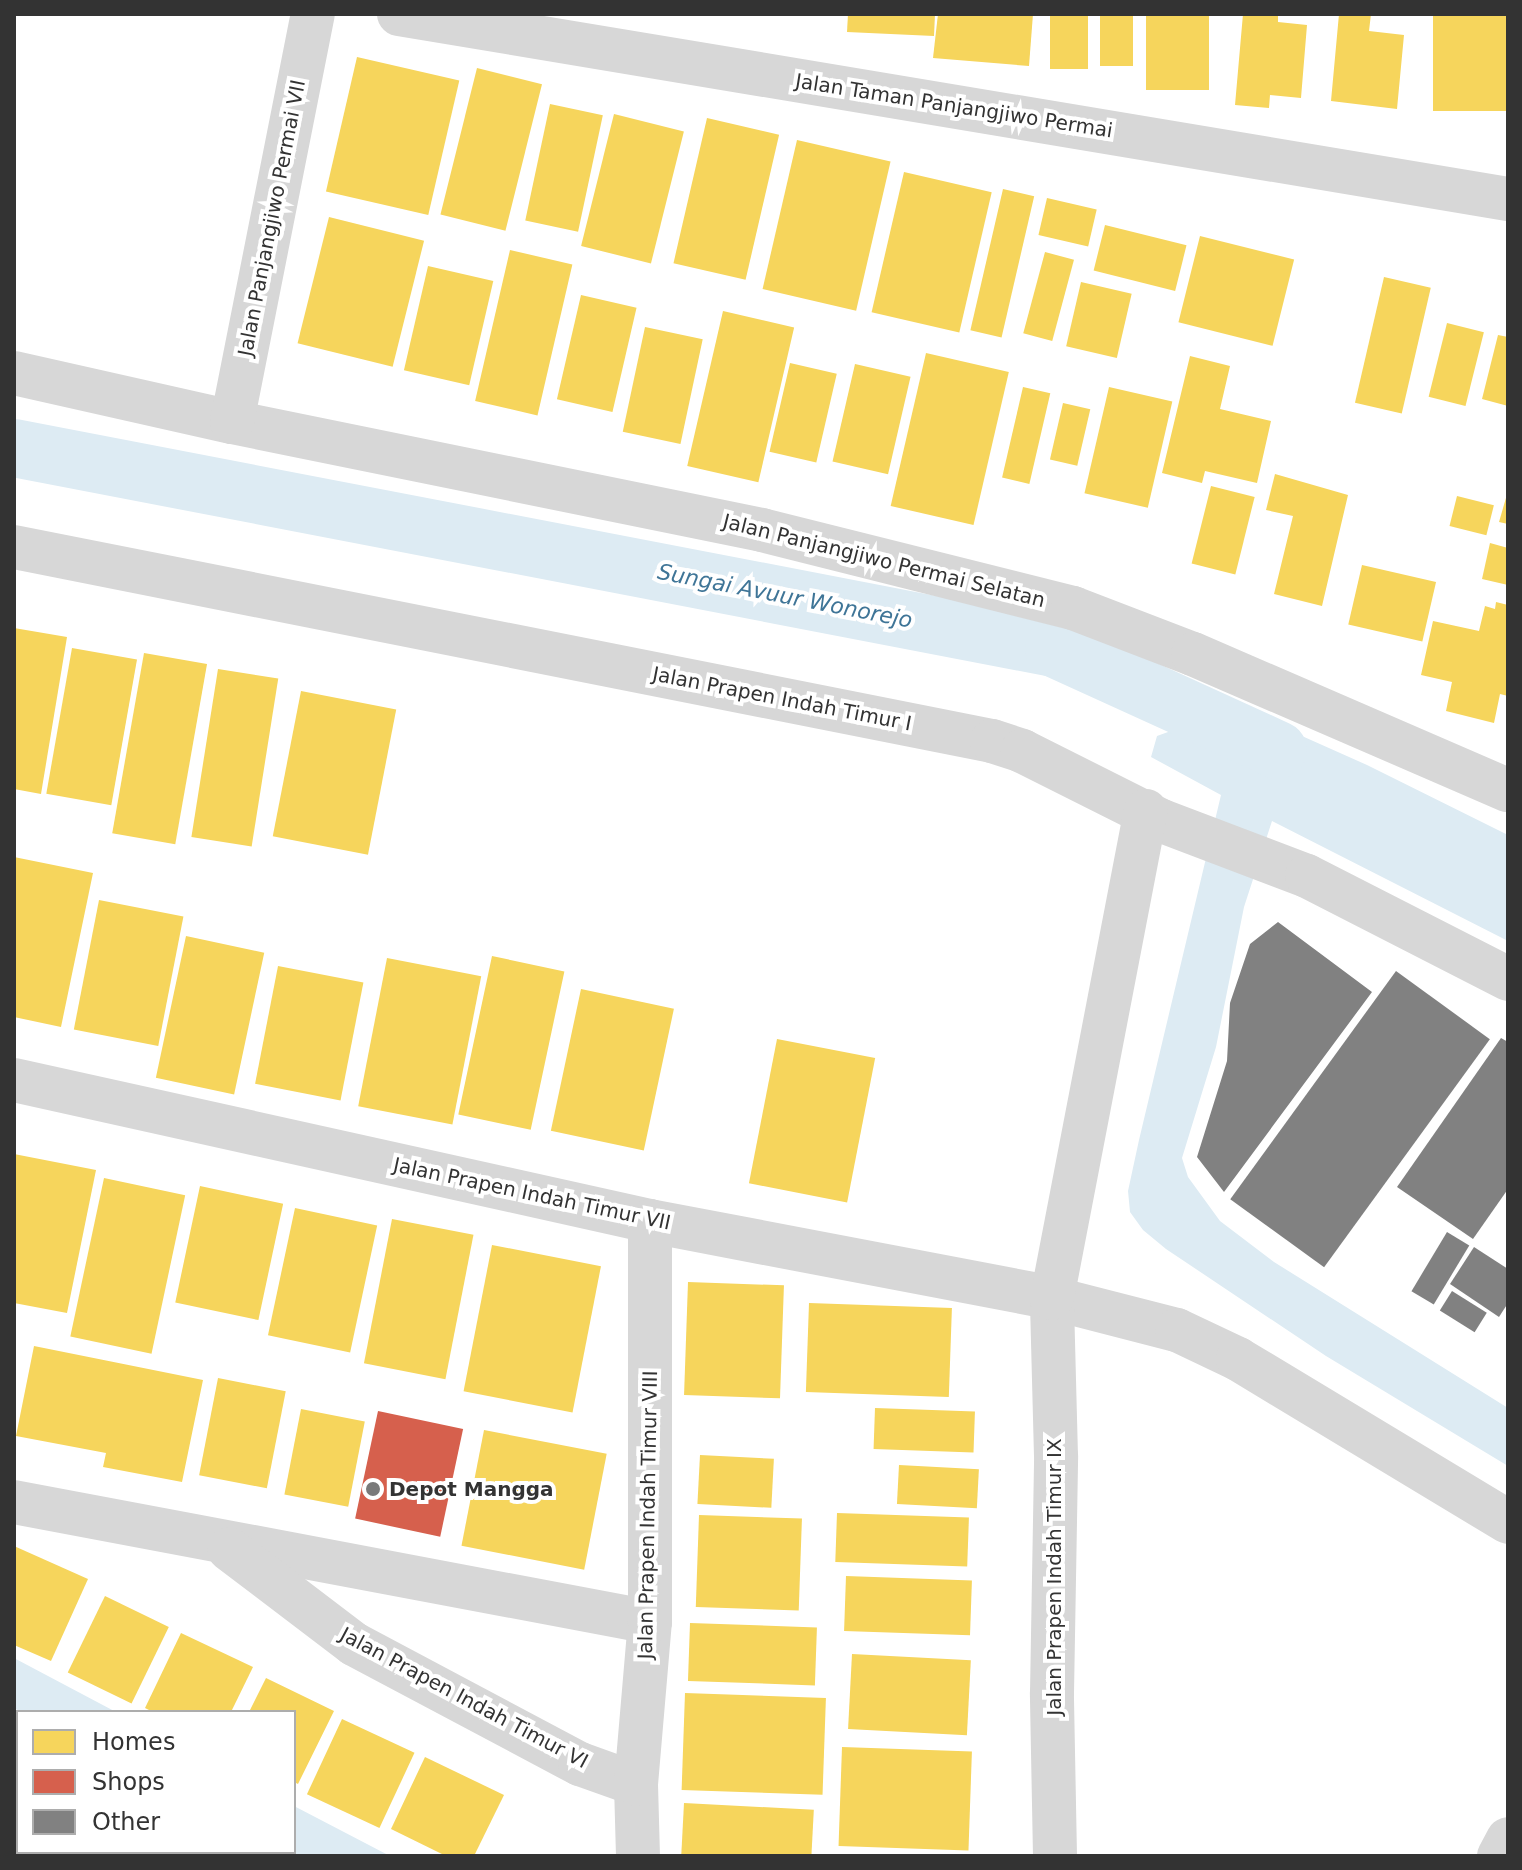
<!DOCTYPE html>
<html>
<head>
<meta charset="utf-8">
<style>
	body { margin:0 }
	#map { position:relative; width:1522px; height:1870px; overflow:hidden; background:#fff; font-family:"DejaVu Sans",sans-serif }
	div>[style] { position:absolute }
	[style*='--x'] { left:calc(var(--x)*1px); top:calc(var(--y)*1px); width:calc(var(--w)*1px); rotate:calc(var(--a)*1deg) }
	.water>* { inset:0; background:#ddebf3 }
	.homes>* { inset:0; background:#f6d55c; transform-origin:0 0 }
	.shops>* { inset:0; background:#d6604d; transform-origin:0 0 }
	.canal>* { height:58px; margin:-29px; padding:0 29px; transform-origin:29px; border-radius:29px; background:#ddebf3 }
	.building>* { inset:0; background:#818181; transform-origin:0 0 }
	.minor>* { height:44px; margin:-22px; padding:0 22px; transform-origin:22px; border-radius:22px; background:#d7d7d7 }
	.dots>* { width:22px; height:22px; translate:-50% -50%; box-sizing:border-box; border:4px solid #fff; border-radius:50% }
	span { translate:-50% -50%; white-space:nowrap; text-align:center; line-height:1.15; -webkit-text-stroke:8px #fff; paint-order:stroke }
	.street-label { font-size:20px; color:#333 }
	.poi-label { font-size:20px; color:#333; font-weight:700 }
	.left { translate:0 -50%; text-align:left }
	.water-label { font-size:22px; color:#3f7597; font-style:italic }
	.frame { position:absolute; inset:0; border:16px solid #333; pointer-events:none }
	.legend { position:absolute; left:16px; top:1710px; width:280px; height:144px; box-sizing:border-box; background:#fff; border:2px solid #adadad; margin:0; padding:10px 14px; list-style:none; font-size:24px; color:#333 }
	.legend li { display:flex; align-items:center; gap:16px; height:40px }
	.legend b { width:40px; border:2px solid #adadad }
</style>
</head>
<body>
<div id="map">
	<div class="water">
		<div style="clip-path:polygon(1237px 707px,1367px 765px,1508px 835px,1508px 941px,1272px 821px,1244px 907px,1216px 1047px,1182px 1158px,1188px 1177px,1220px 1221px,1274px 1262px,1508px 1408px,1508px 1466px,1326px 1356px,1166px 1249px,1143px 1230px,1130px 1212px,1128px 1191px,1139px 1140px,1221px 795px,1151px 757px,1157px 736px)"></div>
		<div style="clip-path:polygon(14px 1658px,116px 1712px,21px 1712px,14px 1708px)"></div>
		<div style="clip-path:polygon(294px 1806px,390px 1856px,297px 1856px,290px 1852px,294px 1852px)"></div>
	</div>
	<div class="homes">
		<div style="clip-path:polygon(848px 14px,935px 14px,934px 36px,847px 32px)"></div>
		<div style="clip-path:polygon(938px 14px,1033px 14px,1029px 66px,933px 58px)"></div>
		<div style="left:1050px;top:14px;width:38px;height:55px"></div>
		<div style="left:1100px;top:14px;width:33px;height:52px"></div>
		<div style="left:1146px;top:14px;width:63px;height:76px"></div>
		<div style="clip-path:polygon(1243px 14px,1278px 14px,1278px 22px,1307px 25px,1301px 98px,1270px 95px,1269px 108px,1235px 105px)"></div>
		<div style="clip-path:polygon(1339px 14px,1371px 14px,1369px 31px,1404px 35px,1397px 109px,1331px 101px)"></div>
		<div style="left:1433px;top:14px;width:75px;height:97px"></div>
		<div style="left:357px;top:57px;width:105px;height:138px;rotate:13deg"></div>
		<div style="left:477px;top:68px;width:67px;height:151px;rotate:14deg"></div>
		<div style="left:550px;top:104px;width:54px;height:119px;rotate:12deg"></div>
		<div style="left:614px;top:114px;width:72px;height:136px;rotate:14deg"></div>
		<div style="left:707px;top:118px;width:74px;height:149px;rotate:13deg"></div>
		<div style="left:797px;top:140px;width:96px;height:153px;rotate:13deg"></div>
		<div style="left:904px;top:172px;width:90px;height:144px;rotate:13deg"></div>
		<div style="left:1003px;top:189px;width:32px;height:145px;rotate:13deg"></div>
		<div style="left:1047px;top:198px;width:51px;height:38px;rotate:13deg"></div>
		<div style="left:329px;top:217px;width:98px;height:130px;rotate:14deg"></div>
		<div style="left:1105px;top:225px;width:84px;height:47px;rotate:14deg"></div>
		<div style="left:1200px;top:236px;width:97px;height:89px;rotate:14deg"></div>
		<div style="left:510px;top:250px;width:64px;height:155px;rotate:13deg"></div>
		<div style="left:1045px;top:252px;width:30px;height:84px;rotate:15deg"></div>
		<div style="left:428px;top:266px;width:67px;height:107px;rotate:13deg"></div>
		<div style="left:1384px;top:277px;width:48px;height:129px;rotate:13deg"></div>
		<div style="left:1081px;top:282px;width:52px;height:66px;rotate:13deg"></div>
		<div style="left:581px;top:295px;width:57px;height:107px;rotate:13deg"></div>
		<div style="left:723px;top:311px;width:73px;height:159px;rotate:13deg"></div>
		<div style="left:1447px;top:323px;width:38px;height:76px;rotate:14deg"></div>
		<div style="left:645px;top:327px;width:59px;height:107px;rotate:12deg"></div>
		<div style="clip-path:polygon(1498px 335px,1508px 337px,1508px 406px,1482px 399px)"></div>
		<div style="left:926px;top:353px;width:85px;height:157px;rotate:13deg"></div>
		<div style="clip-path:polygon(1190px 356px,1230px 366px,1220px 409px,1271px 421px,1257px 483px,1205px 471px,1202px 483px,1162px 473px)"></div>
		<div style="left:790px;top:363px;width:48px;height:91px;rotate:13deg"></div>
		<div style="left:855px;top:364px;width:57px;height:100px;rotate:13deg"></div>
		<div style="left:1023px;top:387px;width:28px;height:93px;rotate:13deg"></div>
		<div style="left:1109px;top:387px;width:65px;height:109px;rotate:13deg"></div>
		<div style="left:1063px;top:403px;width:28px;height:58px;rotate:13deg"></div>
		<div style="clip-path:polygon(1275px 474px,1348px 495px,1322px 606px,1274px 594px,1293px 516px,1266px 510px)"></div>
		<div style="left:1211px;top:486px;width:45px;height:80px;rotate:14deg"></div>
		<div style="clip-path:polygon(1508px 491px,1508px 524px,1499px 522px)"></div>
		<div style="left:1457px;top:496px;width:38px;height:31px;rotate:14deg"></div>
		<div style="clip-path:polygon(1490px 543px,1508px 548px,1508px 585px,1482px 579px)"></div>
		<div style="left:1362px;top:565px;width:76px;height:61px;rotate:13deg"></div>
		<div style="clip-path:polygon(1496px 602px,1508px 605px,1508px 696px,1500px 694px,1494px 723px,1446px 711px,1452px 682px,1421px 675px,1433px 621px,1479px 631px,1485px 606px,1495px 609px)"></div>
		<div style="clip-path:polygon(14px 628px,67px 637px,41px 794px,14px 789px)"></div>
		<div style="left:72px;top:648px;width:66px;height:148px;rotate:10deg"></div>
		<div style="left:144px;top:653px;width:64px;height:183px;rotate:10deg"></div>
		<div style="left:218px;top:669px;width:61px;height:170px;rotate:9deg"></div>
		<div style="left:301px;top:691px;width:97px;height:148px;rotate:11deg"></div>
		<div style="clip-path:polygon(14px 857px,93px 873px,61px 1027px,14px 1017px)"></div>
		<div style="left:99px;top:900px;width:86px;height:132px;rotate:11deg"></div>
		<div style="left:186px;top:936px;width:80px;height:145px;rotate:12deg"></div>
		<div style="left:492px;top:956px;width:74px;height:162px;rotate:12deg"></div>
		<div style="left:387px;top:958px;width:96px;height:151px;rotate:11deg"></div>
		<div style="left:278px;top:966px;width:87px;height:120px;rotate:11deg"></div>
		<div style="left:581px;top:989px;width:95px;height:145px;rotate:12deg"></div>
		<div style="left:777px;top:1039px;width:100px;height:147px;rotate:11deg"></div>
		<div style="clip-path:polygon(14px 1154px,96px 1170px,67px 1313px,14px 1303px)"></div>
		<div style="left:104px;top:1178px;width:83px;height:162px;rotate:12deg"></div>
		<div style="left:200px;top:1186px;width:85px;height:119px;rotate:12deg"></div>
		<div style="left:295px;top:1208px;width:84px;height:130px;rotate:12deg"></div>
		<div style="left:392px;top:1219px;width:83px;height:147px;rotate:11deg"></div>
		<div style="left:492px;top:1245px;width:111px;height:149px;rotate:11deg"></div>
		<div style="left:688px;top:1282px;width:96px;height:113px;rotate:2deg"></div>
		<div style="left:809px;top:1303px;width:143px;height:89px;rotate:2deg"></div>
		<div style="clip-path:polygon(34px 1346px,203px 1380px,182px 1482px,103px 1467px,106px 1453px,16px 1436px)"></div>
		<div style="left:218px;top:1378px;width:69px;height:99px;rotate:11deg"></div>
		<div style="left:875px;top:1408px;width:100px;height:41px;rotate:2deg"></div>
		<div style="left:301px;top:1409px;width:65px;height:87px;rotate:11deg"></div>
		<div style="left:484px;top:1430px;width:125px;height:118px;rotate:11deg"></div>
		<div style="left:700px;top:1455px;width:74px;height:49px;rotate:3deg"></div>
		<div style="left:899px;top:1465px;width:80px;height:39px;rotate:3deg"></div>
		<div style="left:837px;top:1513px;width:132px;height:49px;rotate:2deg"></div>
		<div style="left:699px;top:1515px;width:103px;height:92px;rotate:2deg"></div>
		<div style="clip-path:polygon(14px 1546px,88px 1579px,51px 1661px,14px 1645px)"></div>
		<div style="left:846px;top:1576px;width:126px;height:55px;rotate:2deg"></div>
		<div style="left:105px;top:1596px;width:71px;height:85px;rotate:26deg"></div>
		<div style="left:690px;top:1623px;width:127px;height:58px;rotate:2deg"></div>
		<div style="clip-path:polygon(181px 1633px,253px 1667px,231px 1712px,153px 1712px,145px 1708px)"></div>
		<div style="left:852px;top:1654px;width:119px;height:75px;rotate:3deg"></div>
		<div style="clip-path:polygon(266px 1678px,334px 1711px,298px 1784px,294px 1782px,294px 1712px,249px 1712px)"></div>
		<div style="left:685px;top:1693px;width:141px;height:97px;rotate:2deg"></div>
		<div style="left:342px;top:1719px;width:80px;height:83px;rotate:25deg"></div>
		<div style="left:842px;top:1747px;width:130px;height:99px;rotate:2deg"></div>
		<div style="clip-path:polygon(425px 1757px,504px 1795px,474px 1856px,446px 1856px,391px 1829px)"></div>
		<div style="left:684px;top:1803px;width:130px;height:52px;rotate:3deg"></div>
	</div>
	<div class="shops">
		<div style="left:378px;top:1411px;width:87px;height:110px;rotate:12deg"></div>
	</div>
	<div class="canal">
		<div style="--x:14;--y:448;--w:1059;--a:10.89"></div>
		<div style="--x:1054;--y:648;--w:246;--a:24.5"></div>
	</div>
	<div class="building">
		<div style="clip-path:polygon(1278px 922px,1372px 992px,1224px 1192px,1197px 1157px,1227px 1061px,1230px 1003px,1250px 944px)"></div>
		<div style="left:1396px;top:971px;width:116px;height:282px;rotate:36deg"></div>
		<div style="clip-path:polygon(1501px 1038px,1508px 1042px,1508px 1189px,1473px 1239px,1397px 1187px)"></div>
		<div style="left:1447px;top:1232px;width:26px;height:69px;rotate:31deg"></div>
		<div style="clip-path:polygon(1474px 1247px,1508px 1269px,1508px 1303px,1499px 1317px,1450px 1284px)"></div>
		<div style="left:1452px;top:1291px;width:41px;height:23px;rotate:32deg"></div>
		<div style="clip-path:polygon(14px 1721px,18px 1724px,18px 1763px,14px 1760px)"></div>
		<div style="clip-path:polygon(18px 1820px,18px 1852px,33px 1852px,31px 1856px,14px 1856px,14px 1827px)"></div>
		<div style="clip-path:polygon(46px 1852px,85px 1852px,82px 1856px,43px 1856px)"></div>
		<div style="clip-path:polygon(107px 1852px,136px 1852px,143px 1856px,104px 1856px)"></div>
	</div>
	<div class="minor">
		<div style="--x:399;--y:14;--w:1124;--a:9.47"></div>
		<div style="--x:14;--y:373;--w:223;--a:12.7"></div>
		<div style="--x:232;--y:422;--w:541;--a:11.52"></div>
		<div style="--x:762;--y:530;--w:321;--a:14.1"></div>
		<div style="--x:1073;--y:608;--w:129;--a:21"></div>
		<div style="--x:1193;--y:654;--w:343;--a:23.4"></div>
		<div style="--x:232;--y:422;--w:416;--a:-78.8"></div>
		<div style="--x:14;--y:547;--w:997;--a:11.22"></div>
		<div style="--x:992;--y:741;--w:32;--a:18"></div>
		<div style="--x:1022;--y:751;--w:157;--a:26.6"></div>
		<div style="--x:1162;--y:821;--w:155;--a:20.8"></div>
		<div style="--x:1307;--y:876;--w:226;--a:27.1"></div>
		<div style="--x:14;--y:1080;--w:651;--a:12.5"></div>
		<div style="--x:650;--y:1221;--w:409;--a:10.8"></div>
		<div style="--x:1052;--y:1298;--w:129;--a:14.4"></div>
		<div style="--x:1177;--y:1330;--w:68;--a:25.4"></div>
		<div style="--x:1238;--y:1359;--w:315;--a:31.1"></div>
		<div style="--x:14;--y:1502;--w:647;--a:10.68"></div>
		<div style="--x:229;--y:1549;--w:157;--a:37.2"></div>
		<div style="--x:354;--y:1644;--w:256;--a:28"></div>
		<div style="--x:580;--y:1764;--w:59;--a:19.7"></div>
		<div style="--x:638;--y:1856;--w:72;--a:-91.6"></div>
		<div style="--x:636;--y:1784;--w:163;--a:-85.1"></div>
		<div style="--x:650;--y:1622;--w:401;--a:-90"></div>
		<div style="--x:1055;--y:1856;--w:163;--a:-91.1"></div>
		<div style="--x:1052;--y:1693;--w:237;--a:-89"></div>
		<div style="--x:1056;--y:1456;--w:158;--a:-91.5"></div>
		<div style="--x:1052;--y:1298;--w:496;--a:-79.1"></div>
		<div style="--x:1499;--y:1856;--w:19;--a:-62"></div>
	</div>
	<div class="dots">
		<div style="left:373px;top:1489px;background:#7a7a7a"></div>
	</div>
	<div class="street-label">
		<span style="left:954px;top:106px;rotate:9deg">Jalan Taman Panjangjiwo Permai</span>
		<span style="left:272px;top:218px;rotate:-79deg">Jalan Panjangjiwo Permai VII</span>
		<span style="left:884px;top:561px;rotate:14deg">Jalan Panjangjiwo Permai Selatan</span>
		<span style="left:782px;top:699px;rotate:11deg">Jalan Prapen Indah Timur I</span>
		<span style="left:532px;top:1194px;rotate:12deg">Jalan Prapen Indah Timur VII</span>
		<span style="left:648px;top:1515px;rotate:-89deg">Jalan Prapen Indah Timur VIII</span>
		<span style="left:1054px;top:1577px;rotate:-90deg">Jalan Prapen Indah Timur IX</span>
		<span style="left:464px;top:1698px;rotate:28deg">Jalan Prapen Indah Timur VI</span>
	</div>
	<div class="poi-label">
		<span class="left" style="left:389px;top:1489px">Depot Mangga</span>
	</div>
	<div class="water-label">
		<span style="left:785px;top:596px;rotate:11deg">Sungai Avuur Wonorejo</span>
	</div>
	<div class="frame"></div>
	<ul class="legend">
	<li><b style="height:22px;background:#f6d55c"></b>Homes</li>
	<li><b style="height:22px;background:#d6604d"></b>Shops</li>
	<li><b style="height:22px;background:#818181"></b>Other</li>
	</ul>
</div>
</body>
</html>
